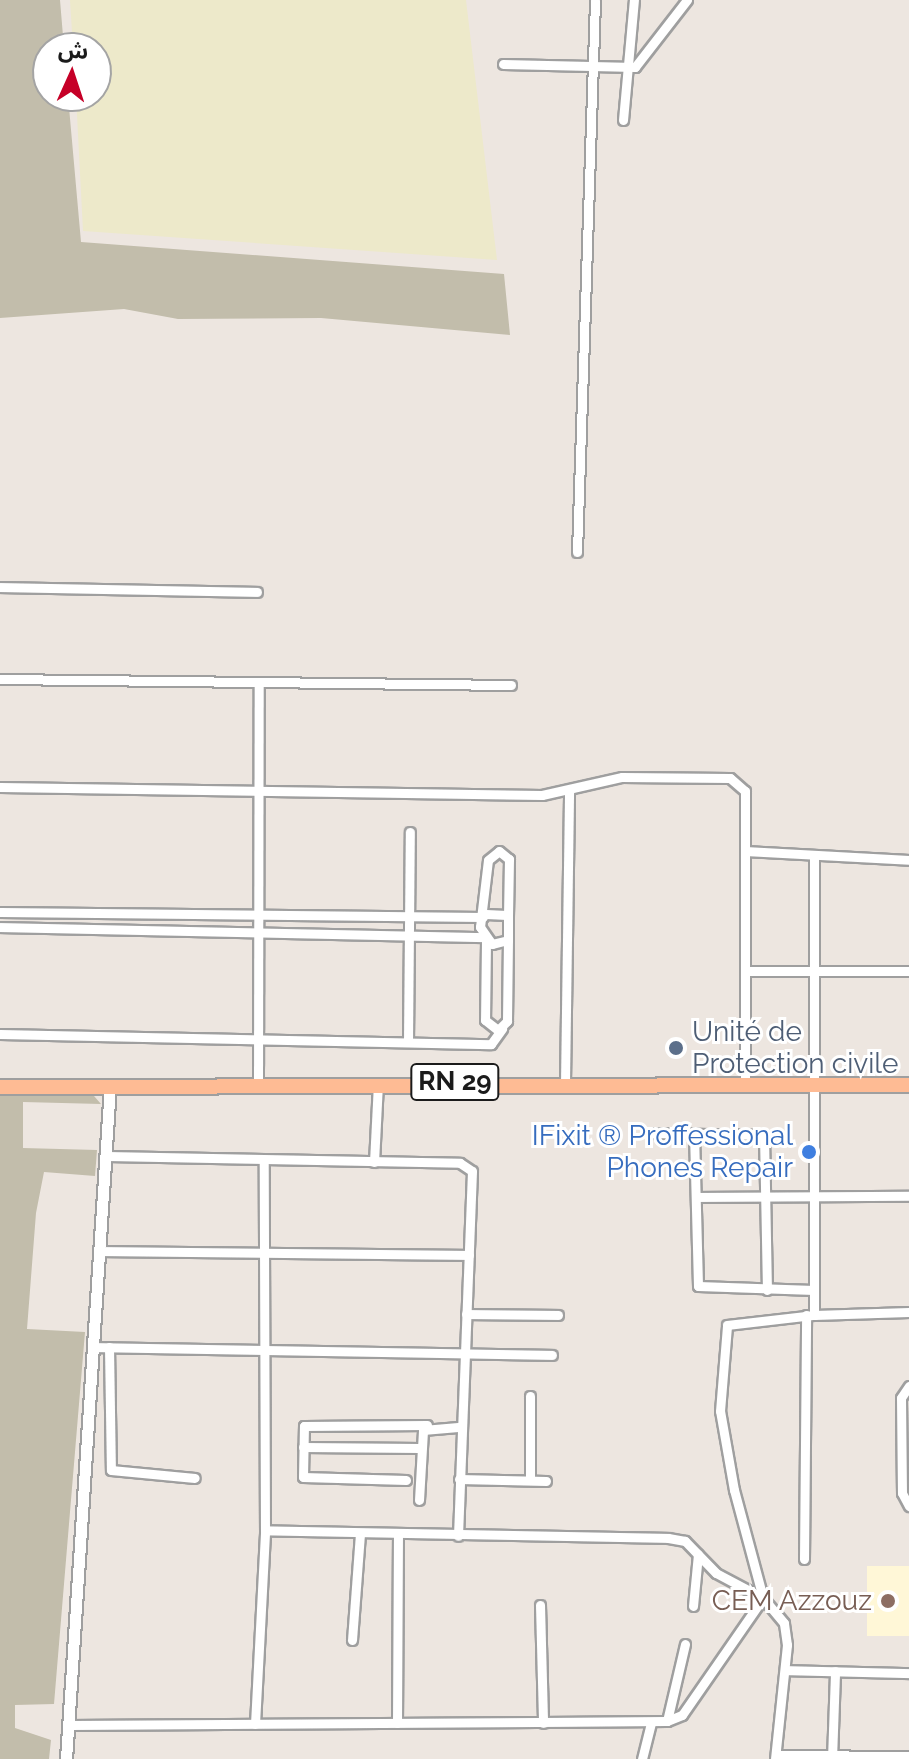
<!DOCTYPE html>
<html>
<head>
<meta charset="utf-8">
<style>
	body { margin:0 }
	#map { position:relative; width:909px; height:1759px; overflow:hidden; background:#ede6e0; font-family:Raleway,"Noto Sans Arabic",sans-serif }
	div>[style] { position:absolute }
	[style*='--x'] { left:calc(var(--x)*1px); top:calc(var(--y)*1px); width:calc(var(--w)*1px); rotate:calc(var(--a)*1deg) }
	.education>* { inset:0; background:#fff7d7; transform-origin:0 0 }
	.construction>* { inset:0; background:#c2bdab }
	.farmland>* { inset:0; background:#ede9ca }
	.roads { filter:drop-shadow(2px 0 #9f9f9f) drop-shadow(-2px 0 #9f9f9f) drop-shadow(0 2px #9f9f9f) drop-shadow(0 -2px #9f9f9f) }
	.minor>* { height:9px; margin:-4.5px; padding:0 4.5px; transform-origin:4.5px; border-radius:4.5px; background:#fff }
	.tertiary>* { height:11px; margin:-5.5px; padding:0 5.5px; transform-origin:5.5px; border-radius:5.5px; background:#fff }
	.primary>* { height:14px; margin:-7px; padding:0 7px; transform-origin:7px; border-radius:7px; background:#febb94 }
	.dots>* { width:22px; height:22px; translate:-50% -50%; box-sizing:border-box; border:4px solid #fff; border-radius:50% }
	span { translate:-50% -50%; white-space:nowrap; text-align:center; line-height:1.15; -webkit-text-stroke:6px #fff; paint-order:stroke }
	.shield-label span { padding:2px 6px; background:#fff; border:2px solid; border-radius:6px; -webkit-text-stroke-width:0 }
	.shield-label { font-size:26px; color:#1b1b1b; font-weight:700 }
	.service-label { font-size:28px; color:#4e5e75 }
	.left { translate:0 -50%; text-align:left }
	.shop-label { font-size:28px; color:#366cbe }
	.right { translate:-100% -50%; text-align:right }
	.education-label { font-size:28px; color:#785e54 }
	.north { position:absolute; left:32px; top:32px; width:80px; height:80px; box-sizing:border-box; background:#fff; border:2px solid #a4a4a4; border-radius:50%; rotate:3deg; font-size:22px; font-weight:700; line-height:32px; text-align:center; color:#1b1b1b }
	.north::after { content:''; display:block; margin:auto; width:28px; height:36px; background:#c60027; clip-path:polygon(50% 0,100% 100%,50% 72%,0 100%) }
</style>
</head>
<body>
<div id="map">
	<div class="education">
		<div style="left:867px;top:1566px;width:42px;height:70px"></div>
	</div>
	<div class="construction">
		<div style="clip-path:polygon(0 0,60px 0,64px 48px,48px 48px,48px 96px,68px 96px,81px 242px,504px 274px,510px 335px,321px 318px,178px 319px,124px 309px,0 318px)"></div>
		<div style="clip-path:polygon(0 1096px,94px 1096px,101px 1104px,23px 1102px,23px 1148px,97px 1150px,95px 1176px,44px 1172px,36px 1213px,27px 1329px,85px 1332px,54px 1704px,15px 1705px,15px 1728px,51px 1740px,49px 1759px,0 1759px)"></div>
	</div>
	<div class="farmland">
		<div style="clip-path:polygon(70px 0,466px 0,497px 260px,83px 231px,76px 96px,96px 96px,96px 48px,73px 48px)"></div>
	</div>
	<div class="roads">
		<div class="minor">
			<div style="--x:503;--y:64;--w:132;--a:1.3"></div>
			<div style="--x:635;--y:67;--w:85;--a:-52.2"></div>
			<div style="--x:623;--y:120;--w:121;--a:-84.8"></div>
			<div style="--x:577;--y:552;--w:552;--a:-88.13"></div>
			<div style="--x:0;--y:587;--w:257;--a:1.1"></div>
			<div style="--x:0;--y:679;--w:511;--a:0.67"></div>
			<div style="--x:0;--y:787;--w:542;--a:0.85"></div>
			<div style="--x:542;--y:795;--w:82;--a:-12.7"></div>
			<div style="--x:622;--y:777;--w:108;--a:0.5"></div>
			<div style="--x:730;--y:778;--w:20;--a:41"></div>
			<div style="--x:745;--y:791;--w:60;--a:90"></div>
			<div style="--x:745;--y:851;--w:164;--a:3.1"></div>
			<div style="--x:814;--y:855;--w:460;--a:90"></div>
			<div style="--x:814;--y:1315;--w:95;--a:-1.8"></div>
			<div style="--x:0;--y:912;--w:483;--a:0.6"></div>
			<div style="--x:486;--y:914;--w:22;--a:3"></div>
			<div style="--x:508;--y:915;--w:25;--a:90"></div>
			<div style="--x:508;--y:940;--w:16;--a:166"></div>
			<div style="--x:492;--y:944;--w:21;--a:-125"></div>
			<div style="--x:480;--y:927;--w:67;--a:-83.2"></div>
			<div style="--x:488;--y:860;--w:14;--a:-39"></div>
			<div style="--x:499;--y:851;--w:13;--a:39"></div>
			<div style="--x:509;--y:859;--w:56;--a:91"></div>
			<div style="--x:0;--y:927;--w:483;--a:1.2"></div>
			<div style="--x:486;--y:941;--w:79;--a:90.7"></div>
			<div style="--x:485;--y:1020;--w:16;--a:38"></div>
			<div style="--x:498;--y:1030;--w:13;--a:-45"></div>
			<div style="--x:507;--y:1021;--w:81;--a:-89.3"></div>
			<div style="--x:745;--y:971;--w:164;--a:0"></div>
			<div style="--x:0;--y:1034;--w:491;--a:1.2"></div>
			<div style="--x:491;--y:1044;--w:19;--a:-54"></div>
			<div style="--x:408;--y:1042;--w:210;--a:-89.5"></div>
			<div style="--x:565;--y:1083;--w:291;--a:-89.2"></div>
			<div style="--x:258;--y:1084;--w:402;--a:-89.9"></div>
			<div style="--x:745;--y:1085;--w:234;--a:-90"></div>
			<div style="--x:652;--y:1133;--w:112;--a:1"></div>
			<div style="--x:764;--y:1135;--w:155;--a:88.9"></div>
			<div style="--x:694;--y:1133;--w:153;--a:88.5"></div>
			<div style="--x:698;--y:1286;--w:116;--a:2"></div>
			<div style="--x:107;--y:1156;--w:353;--a:1.1"></div>
			<div style="--x:460;--y:1163;--w:14;--a:34"></div>
			<div style="--x:472;--y:1171;--w:365;--a:92.2"></div>
			<div style="--x:374;--y:1162;--w:79;--a:-87.1"></div>
			<div style="--x:696;--y:1197;--w:213;--a:-0.3"></div>
			<div style="--x:100;--y:1251;--w:369;--a:0.6"></div>
			<div style="--x:466;--y:1314;--w:92;--a:0.6"></div>
			<div style="--x:94;--y:1347;--w:458;--a:1"></div>
			<div style="--x:109;--y:1347;--w:123;--a:89.1"></div>
			<div style="--x:111;--y:1470;--w:84;--a:5.4"></div>
			<div style="--x:909;--y:1386;--w:14;--a:124"></div>
			<div style="--x:901;--y:1398;--w:95;--a:89.4"></div>
			<div style="--x:902;--y:1493;--w:15;--a:62"></div>
			<div style="--x:303;--y:1447;--w:117;--a:0.5"></div>
			<div style="--x:459;--y:1479;--w:87;--a:1.3"></div>
			<div style="--x:406;--y:1480;--w:103;--a:-178.3"></div>
			<div style="--x:303;--y:1477;--w:51;--a:-88.9"></div>
			<div style="--x:304;--y:1426;--w:123;--a:-0.5"></div>
			<div style="--x:530;--y:1480;--w:84;--a:-90"></div>
			<div style="--x:419;--y:1500;--w:70;--a:-86.7"></div>
			<div style="--x:423;--y:1430;--w:38;--a:-5"></div>
			<div style="--x:804;--y:1559;--w:244;--a:-89.5"></div>
			<div style="--x:540;--y:1605;--w:118;--a:88.5"></div>
			<div style="--x:693;--y:1606;--w:52;--a:-84.5"></div>
			<div style="--x:352;--y:1640;--w:106;--a:-85.7"></div>
			<div style="--x:785;--y:1670;--w:124;--a:1.4"></div>
			<div style="--x:667;--y:1721;--w:79;--a:-76.8"></div>
			<div style="--x:397;--y:1723;--w:188;--a:-89.7"></div>
			<div style="--x:255;--y:1724;--w:194;--a:-87"></div>
			<div style="--x:265;--y:1530;--w:370;--a:-90.2"></div>
			<div style="--x:70;--y:1725;--w:597;--a:-0.38"></div>
			<div style="--x:667;--y:1721;--w:16;--a:-22"></div>
			<div style="--x:682;--y:1715;--w:142;--a:-55.3"></div>
			<div style="--x:763;--y:1598;--w:53;--a:-152"></div>
			<div style="--x:716;--y:1573;--w:45;--a:-134.1"></div>
			<div style="--x:685;--y:1541;--w:17;--a:-170"></div>
			<div style="--x:668;--y:1538;--w:403;--a:-178.9"></div>
			<div style="--x:776;--y:1755;--w:133;--a:0.4"></div>
			<div style="--x:642;--y:1759;--w:38;--a:-76"></div>
			<div style="--x:775;--y:1759;--w:115;--a:-84"></div>
			<div style="--x:787;--y:1645;--w:22;--a:-98"></div>
			<div style="--x:784;--y:1623;--w:33;--a:-130"></div>
			<div style="--x:763;--y:1598;--w:112;--a:-105"></div>
			<div style="--x:734;--y:1490;--w:80;--a:-100"></div>
			<div style="--x:720;--y:1411;--w:86;--a:-85.3"></div>
			<div style="--x:727;--y:1325;--w:88;--a:-6.6"></div>
			<div style="--x:832;--y:1759;--w:88;--a:-88"></div>
		</div>
		<div class="tertiary">
			<div style="--x:66;--y:1759;--w:675;--a:-86.26"></div>
		</div>
		<div class="primary">
			<div style="--x:0;--y:1087;--w:909;--a:-0.13"></div>
		</div>
	</div>
	<div class="dots">
		<div style="left:676px;top:1048px;background:#5c6f8a"></div>
		<div style="left:809px;top:1152px;background:#3f7fe0"></div>
		<div style="left:888px;top:1601px;background:#8d6e63"></div>
	</div>
	<div class="shield-label">
		<span style="left:455px;top:1082px">RN 29</span>
	</div>
	<div class="service-label">
		<span class="left" style="left:692px;top:1048px">Unité de<br>Protection civile</span>
	</div>
	<div class="shop-label">
		<span class="right" style="left:793px;top:1152px">IFixit ® Proffessional<br>Phones Repair</span>
	</div>
	<div class="education-label">
		<span class="right" style="left:872px;top:1601px">CEM Azzouz</span>
	</div>
	<div class="north">ش</div>
</div>
</body>
</html>
